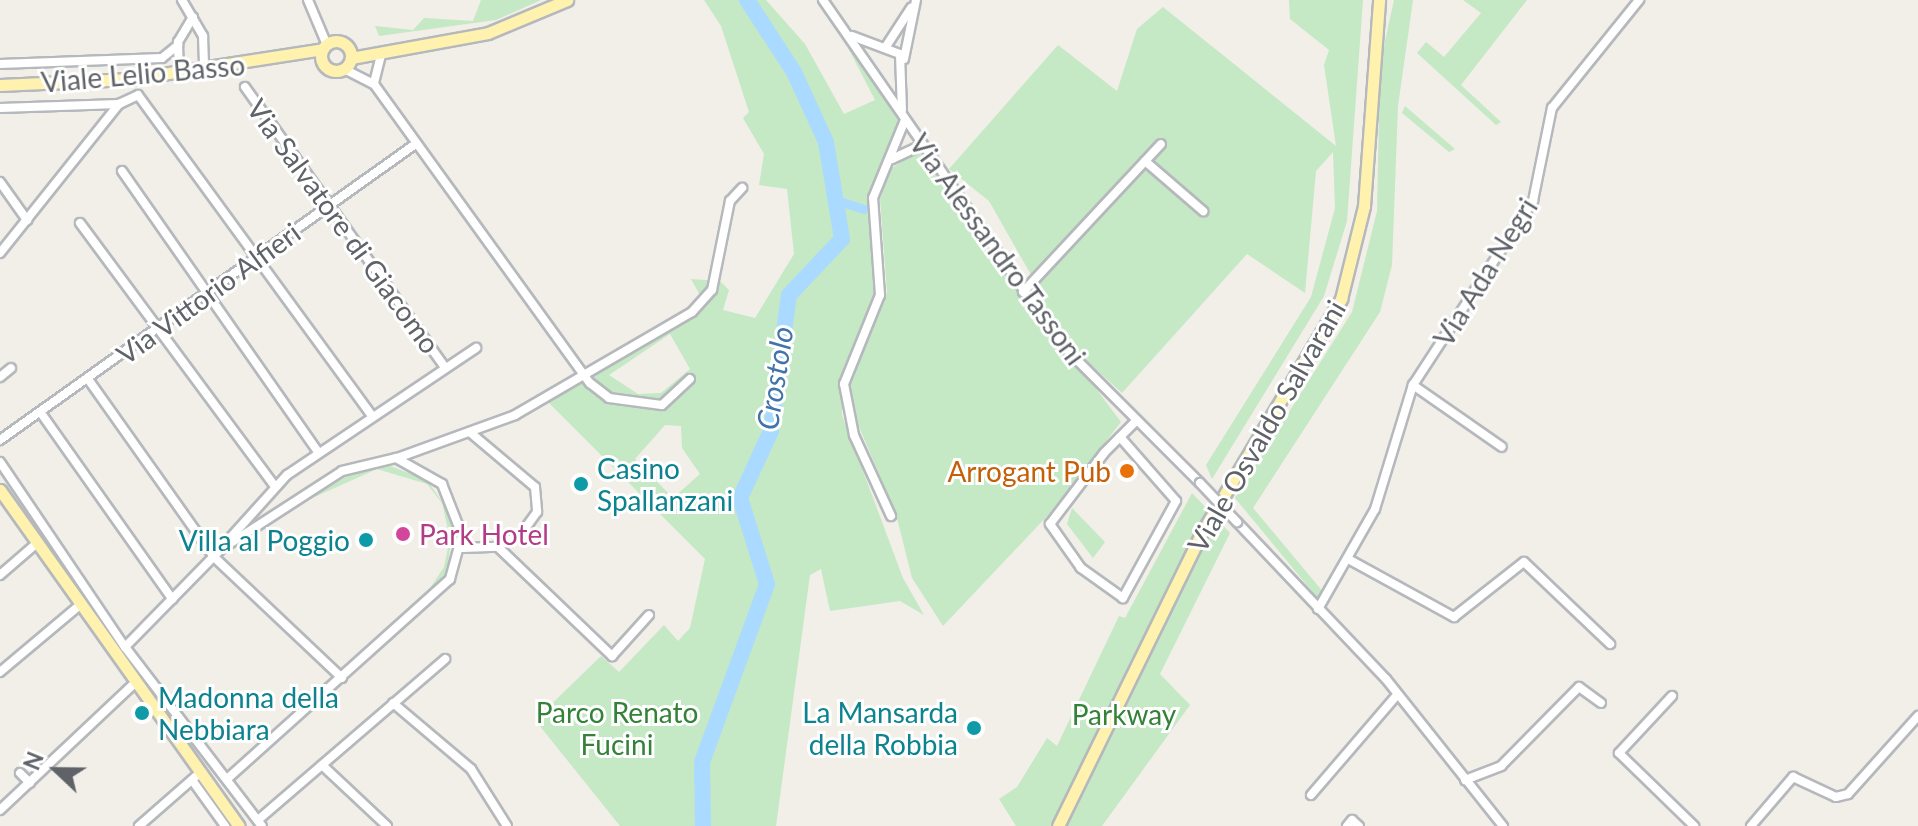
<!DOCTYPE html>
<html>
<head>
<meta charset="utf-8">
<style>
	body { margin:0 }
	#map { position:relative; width:1918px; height:826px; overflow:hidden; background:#f1efe8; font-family:Lato,sans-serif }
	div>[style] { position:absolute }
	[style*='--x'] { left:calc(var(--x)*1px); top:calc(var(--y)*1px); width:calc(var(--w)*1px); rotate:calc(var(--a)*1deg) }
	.green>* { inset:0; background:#c5e8c5 }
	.canal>* { height:9px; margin:-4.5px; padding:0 4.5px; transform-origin:4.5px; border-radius:4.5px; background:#aadaff }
	.river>* { height:16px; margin:-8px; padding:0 8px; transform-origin:8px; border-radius:8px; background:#aadaff }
	.roads { filter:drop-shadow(2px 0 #b5b8bc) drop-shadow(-2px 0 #b5b8bc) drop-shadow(0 2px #b5b8bc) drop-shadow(0 -2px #b5b8bc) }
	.minor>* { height:8px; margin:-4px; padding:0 4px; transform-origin:4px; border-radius:4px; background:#fff }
	.major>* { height:11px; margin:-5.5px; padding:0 5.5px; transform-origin:5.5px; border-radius:5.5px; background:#fff2af }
	.major>.ring { margin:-5.5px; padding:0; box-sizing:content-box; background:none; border:11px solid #fff2af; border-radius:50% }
	.bridges { filter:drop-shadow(2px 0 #b5b8bc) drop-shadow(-2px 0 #b5b8bc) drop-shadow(0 2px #b5b8bc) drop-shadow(0 -2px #b5b8bc) }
	.minor-bridge>* { height:8px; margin:-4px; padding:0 4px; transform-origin:4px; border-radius:4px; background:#fff }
	.dots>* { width:22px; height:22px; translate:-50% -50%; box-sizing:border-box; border:4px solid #fff; border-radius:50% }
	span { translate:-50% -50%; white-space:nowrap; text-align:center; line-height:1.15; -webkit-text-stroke:6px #fff; paint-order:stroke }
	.street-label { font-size:28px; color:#5f6368 }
	.culture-label { font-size:28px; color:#0d838f }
	.left { translate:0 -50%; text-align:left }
	.right { translate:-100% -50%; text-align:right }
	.food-label { font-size:28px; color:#c56008 }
	.hotel-label { font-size:28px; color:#b23c85 }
	.park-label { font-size:28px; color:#348238 }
	.water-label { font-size:30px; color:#4174aa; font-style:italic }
	.north { position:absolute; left:16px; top:730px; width:80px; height:80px; -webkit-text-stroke:6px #fff; paint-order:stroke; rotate:292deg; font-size:22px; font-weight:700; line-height:32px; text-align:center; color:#5f6368 }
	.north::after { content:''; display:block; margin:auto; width:28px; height:36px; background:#5f6368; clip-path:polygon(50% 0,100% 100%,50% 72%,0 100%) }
</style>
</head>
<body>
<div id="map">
	<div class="green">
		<div style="clip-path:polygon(481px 0,541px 0,496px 20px,379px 36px,375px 26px,413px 30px,424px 18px,473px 21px)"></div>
		<div style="clip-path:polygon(evenodd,704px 0,766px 0,805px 44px,844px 114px,875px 100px,844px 40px,901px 122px,872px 189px,875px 302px,843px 369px,842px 415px,903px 578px,924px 615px,900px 601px,830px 611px,821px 569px,810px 575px,776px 826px,620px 826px,535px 720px,601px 656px,619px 672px,664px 625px,678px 641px,690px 628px,705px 559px,541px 395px,691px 307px,701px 297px,691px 279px,720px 281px,729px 290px,723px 310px,755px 318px,794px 254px,787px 189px,759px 185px,764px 154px,743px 118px,749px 112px,721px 26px,704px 0,670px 334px,690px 369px,661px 393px,638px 394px,609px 375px,670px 334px,704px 0,665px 425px,681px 426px,682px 448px,700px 474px,673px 498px,635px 459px,665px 425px)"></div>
		<div style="clip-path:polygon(1289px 0,1363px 0,1347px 221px,1324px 296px,1212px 479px,1206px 465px,1311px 297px,1335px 208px,1333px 152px,1316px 171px,1305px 293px,1247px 254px,1122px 393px,1078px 353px,1034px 294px,1034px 280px,989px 201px,949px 169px,1058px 45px,1117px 91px,1137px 29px,1163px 7px,1336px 146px,1324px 65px,1329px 50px,1290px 19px)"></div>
		<div style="clip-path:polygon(1394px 0,1413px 0,1398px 106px,1392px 265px,1380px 312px,1253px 508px,1324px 593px,1320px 601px,1235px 498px,1352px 312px,1377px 211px,1380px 64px)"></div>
		<div style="clip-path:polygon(1463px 0,1527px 0,1461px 85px,1501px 122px,1496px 125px,1417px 53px,1426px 42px,1444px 57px,1481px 13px)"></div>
		<div style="clip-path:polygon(1405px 106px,1455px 149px,1449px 152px,1402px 113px)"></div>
		<div style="clip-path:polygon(919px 151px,1121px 422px,1050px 513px,943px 626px,912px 578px,896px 514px,851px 408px,850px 377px,887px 292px,880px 199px,890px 169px)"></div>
		<div style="clip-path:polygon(390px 466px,427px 480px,454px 519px,447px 571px,423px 599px,444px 567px,450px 538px,442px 503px,427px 484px,377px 469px,310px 499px,352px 473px)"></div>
		<div style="clip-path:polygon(1192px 493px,1230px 533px,1160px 674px,1190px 705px,1102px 826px,1016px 826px,999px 799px,1017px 787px,1047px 738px,1057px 746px,1119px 616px,1125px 618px)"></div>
		<div style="clip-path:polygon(1072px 508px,1105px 542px,1093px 558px,1067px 524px)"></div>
	</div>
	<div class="canal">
		<div style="--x:839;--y:201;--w:26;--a:18"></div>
	</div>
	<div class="river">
		<div style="--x:703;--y:826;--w:64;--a:-90.9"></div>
		<div style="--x:702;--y:762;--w:189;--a:-69.9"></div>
		<div style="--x:767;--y:584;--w:90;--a:-107.4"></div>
		<div style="--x:740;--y:498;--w:74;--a:-65.2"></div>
		<div style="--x:771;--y:431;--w:137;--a:-82.5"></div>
		<div style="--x:789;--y:295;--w:77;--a:-46.6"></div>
		<div style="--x:842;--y:239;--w:98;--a:-99.4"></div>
		<div style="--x:826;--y:142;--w:77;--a:-114.6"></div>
		<div style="--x:794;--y:72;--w:86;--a:-123.1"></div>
	</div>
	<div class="roads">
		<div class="minor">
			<div style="--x:182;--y:0;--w:42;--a:59.7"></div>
			<div style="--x:203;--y:36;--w:34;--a:88"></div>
			<div style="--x:308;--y:0;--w:49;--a:67.1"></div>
			<div style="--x:823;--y:0;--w:420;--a:55.3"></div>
			<div style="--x:1062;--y:345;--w:195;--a:45"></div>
			<div style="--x:852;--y:36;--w:51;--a:20.6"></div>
			<div style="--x:900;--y:54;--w:56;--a:88"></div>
			<div style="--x:885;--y:48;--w:48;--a:-57"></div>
			<div style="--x:904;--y:59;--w:60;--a:-78.5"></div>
			<div style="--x:0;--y:64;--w:162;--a:-2.1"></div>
			<div style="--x:162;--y:58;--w:21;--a:-39"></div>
			<div style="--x:344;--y:69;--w:34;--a:27"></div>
			<div style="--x:374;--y:84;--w:369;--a:54.2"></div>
			<div style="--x:590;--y:383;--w:24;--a:38"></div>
			<div style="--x:609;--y:398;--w:53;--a:7.5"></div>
			<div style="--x:662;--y:405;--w:38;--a:-43"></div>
			<div style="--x:179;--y:73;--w:31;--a:-92"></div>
			<div style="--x:178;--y:42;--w:29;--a:-59"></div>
			<div style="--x:374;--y:83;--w:32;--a:-76"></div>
			<div style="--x:245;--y:87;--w:341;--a:54.5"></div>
			<div style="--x:0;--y:108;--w:119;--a:-1.9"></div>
			<div style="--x:892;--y:159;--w:31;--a:-25"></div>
			<div style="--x:1145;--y:161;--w:77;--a:40.8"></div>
			<div style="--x:122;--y:171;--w:343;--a:55.1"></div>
			<div style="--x:0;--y:182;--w:47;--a:54.6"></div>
			<div style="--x:80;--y:223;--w:328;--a:53.5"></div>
			<div style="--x:0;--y:253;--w:191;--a:-51.4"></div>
			<div style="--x:119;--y:104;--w:21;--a:-25"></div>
			<div style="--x:138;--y:95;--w:395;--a:53.9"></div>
			<div style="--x:1023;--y:292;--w:202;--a:-47"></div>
			<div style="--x:0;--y:377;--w:14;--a:-39"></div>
			<div style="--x:88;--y:379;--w:218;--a:54.7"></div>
			<div style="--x:214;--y:557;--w:176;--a:43.4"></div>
			<div style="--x:1413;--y:385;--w:108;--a:34.9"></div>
			<div style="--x:41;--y:413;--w:228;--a:54.8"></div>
			<div style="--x:472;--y:434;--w:82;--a:40.1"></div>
			<div style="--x:535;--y:487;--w:25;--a:85"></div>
			<div style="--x:537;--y:512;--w:27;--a:126"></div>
			<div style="--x:521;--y:534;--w:26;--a:151"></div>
			<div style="--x:1120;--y:437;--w:85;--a:48.8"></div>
			<div style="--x:1176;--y:501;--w:111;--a:118.7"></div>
			<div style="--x:1123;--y:598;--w:52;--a:-144.5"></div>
			<div style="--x:1081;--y:568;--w:54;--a:-125.2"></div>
			<div style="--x:1050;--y:524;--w:89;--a:-52.7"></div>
			<div style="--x:1104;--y:453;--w:45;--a:-45"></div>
			<div style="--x:0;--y:440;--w:508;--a:-35.47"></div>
			<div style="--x:397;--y:458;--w:126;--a:-20"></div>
			<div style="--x:515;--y:415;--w:205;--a:-30.2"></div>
			<div style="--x:692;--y:312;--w:30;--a:-48"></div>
			<div style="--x:712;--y:290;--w:91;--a:-78.6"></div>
			<div style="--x:730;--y:201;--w:18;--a:-47"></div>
			<div style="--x:0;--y:462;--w:223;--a:56"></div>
			<div style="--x:125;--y:647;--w:225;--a:52.6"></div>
			<div style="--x:891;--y:516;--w:89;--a:-114.6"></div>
			<div style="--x:854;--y:435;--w:52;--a:-101.1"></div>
			<div style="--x:844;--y:384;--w:96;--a:-68"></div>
			<div style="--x:880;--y:295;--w:97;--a:-94.1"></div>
			<div style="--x:873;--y:198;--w:84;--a:-67.7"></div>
			<div style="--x:1237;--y:522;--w:216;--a:46.5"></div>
			<div style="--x:1386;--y:679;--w:188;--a:51.5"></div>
			<div style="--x:223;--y:546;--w:96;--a:-48"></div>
			<div style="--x:287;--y:475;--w:228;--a:-33.9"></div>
			<div style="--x:462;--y:548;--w:36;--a:-2"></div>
			<div style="--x:498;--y:547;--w:158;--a:43.7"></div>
			<div style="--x:612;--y:656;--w:55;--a:-47.9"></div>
			<div style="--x:1350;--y:560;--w:119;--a:28.7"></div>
			<div style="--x:1454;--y:617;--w:89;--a:-38.2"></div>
			<div style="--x:1524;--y:562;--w:119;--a:43.6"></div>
			<div style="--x:0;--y:575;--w:49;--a:-40.9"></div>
			<div style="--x:1318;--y:609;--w:115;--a:-60.3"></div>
			<div style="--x:1375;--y:509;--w:130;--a:-73"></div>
			<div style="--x:1413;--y:385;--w:220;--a:-56.9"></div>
			<div style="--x:1533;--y:201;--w:95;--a:-78.5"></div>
			<div style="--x:1552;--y:108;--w:139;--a:-51.1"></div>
			<div style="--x:125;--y:647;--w:136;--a:-45.6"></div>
			<div style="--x:220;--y:550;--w:145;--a:-32.9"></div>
			<div style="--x:342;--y:471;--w:56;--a:-13.5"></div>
			<div style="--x:396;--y:458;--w:53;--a:29.5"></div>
			<div style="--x:442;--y:484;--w:55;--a:68.6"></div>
			<div style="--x:462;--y:535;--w:46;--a:105.3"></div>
			<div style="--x:450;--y:579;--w:298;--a:138.1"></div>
			<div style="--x:0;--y:672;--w:106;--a:-40"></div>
			<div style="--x:1672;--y:696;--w:78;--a:132.9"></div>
			<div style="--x:1619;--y:753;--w:105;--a:44.2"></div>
			<div style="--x:393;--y:703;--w:102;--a:40.2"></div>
			<div style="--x:471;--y:769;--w:67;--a:57.7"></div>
			<div style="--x:322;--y:765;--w:89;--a:43.2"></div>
			<div style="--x:20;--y:773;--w:14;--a:45"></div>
			<div style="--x:192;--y:780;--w:57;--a:54.3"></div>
			<div style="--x:1465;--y:780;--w:39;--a:-21"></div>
			<div style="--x:1501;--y:766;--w:111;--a:-45.4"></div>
			<div style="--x:1579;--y:687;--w:27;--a:36"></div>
			<div style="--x:1311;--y:795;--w:133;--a:-49.3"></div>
			<div style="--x:0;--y:810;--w:187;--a:-43.3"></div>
			<div style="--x:258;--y:820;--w:247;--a:-40.7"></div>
			<div style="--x:139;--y:826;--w:82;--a:-41.1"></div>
			<div style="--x:1347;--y:826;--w:8;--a:-50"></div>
			<div style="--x:1352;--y:820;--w:9;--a:41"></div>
			<div style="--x:1751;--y:826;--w:65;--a:-49.4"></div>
			<div style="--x:1793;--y:777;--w:47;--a:24.9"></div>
			<div style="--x:1836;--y:797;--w:12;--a:-14"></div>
			<div style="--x:1848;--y:794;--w:105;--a:-48.1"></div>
		</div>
		<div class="major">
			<div class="ring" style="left:321px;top:41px;width:19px;height:19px"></div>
			<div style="--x:351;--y:58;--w:139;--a:-10.3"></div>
			<div style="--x:488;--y:33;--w:86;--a:-22.7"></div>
			<div style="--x:0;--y:85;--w:130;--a:-2.6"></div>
			<div style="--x:130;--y:79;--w:195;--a:-8.8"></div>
			<div style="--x:0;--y:490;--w:412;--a:54.6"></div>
			<div style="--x:1058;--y:826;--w:325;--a:-63.9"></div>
			<div style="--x:1201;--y:534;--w:274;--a:-59.2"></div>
			<div style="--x:1341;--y:299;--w:96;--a:-76.1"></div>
			<div style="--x:1364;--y:206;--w:207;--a:-85.8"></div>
		</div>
	</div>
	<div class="bridges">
		<div class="minor-bridge">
			<div style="--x:1200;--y:483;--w:54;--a:46.5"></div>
		</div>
	</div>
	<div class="dots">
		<div style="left:1127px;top:471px;background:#e8710a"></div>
		<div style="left:581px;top:484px;background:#0f9aa8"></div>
		<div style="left:403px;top:534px;background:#d1479c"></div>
		<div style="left:366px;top:540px;background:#0f9aa8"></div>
		<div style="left:142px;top:713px;background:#0f9aa8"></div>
		<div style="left:974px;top:728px;background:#0f9aa8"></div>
	</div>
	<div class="street-label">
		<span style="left:143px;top:73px;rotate:-5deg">Viale Lelio Basso</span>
		<span style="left:344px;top:226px;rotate:54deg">Via Salvatore di Giacomo</span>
		<span style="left:998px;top:249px;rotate:54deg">Via Alessandro Tassoni</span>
		<span style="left:1485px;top:272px;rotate:-58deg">Via Ada Negri</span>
		<span style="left:208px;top:293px;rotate:-36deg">Via Vittorio Alfieri</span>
		<span style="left:1266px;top:426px;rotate:-60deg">Viale Osvaldo Salvarani</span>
	</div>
	<div class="culture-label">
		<span class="left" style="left:597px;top:484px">Casino<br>Spallanzani</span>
		<span class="right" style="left:350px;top:540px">Villa al Poggio</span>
		<span class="left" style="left:158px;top:713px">Madonna della<br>Nebbiara</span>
		<span class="right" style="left:958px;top:728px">La Mansarda<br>della Robbia</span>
	</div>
	<div class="food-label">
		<span class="right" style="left:1111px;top:471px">Arrogant Pub</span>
	</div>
	<div class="hotel-label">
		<span class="left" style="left:419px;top:534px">Park Hotel</span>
	</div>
	<div class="park-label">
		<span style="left:617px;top:728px">Parco Renato<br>Fucini</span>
		<span style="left:1124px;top:714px">Parkway</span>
	</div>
	<div class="water-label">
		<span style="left:774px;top:378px;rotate:-81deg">Crostolo</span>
	</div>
	<div class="north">N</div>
</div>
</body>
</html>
